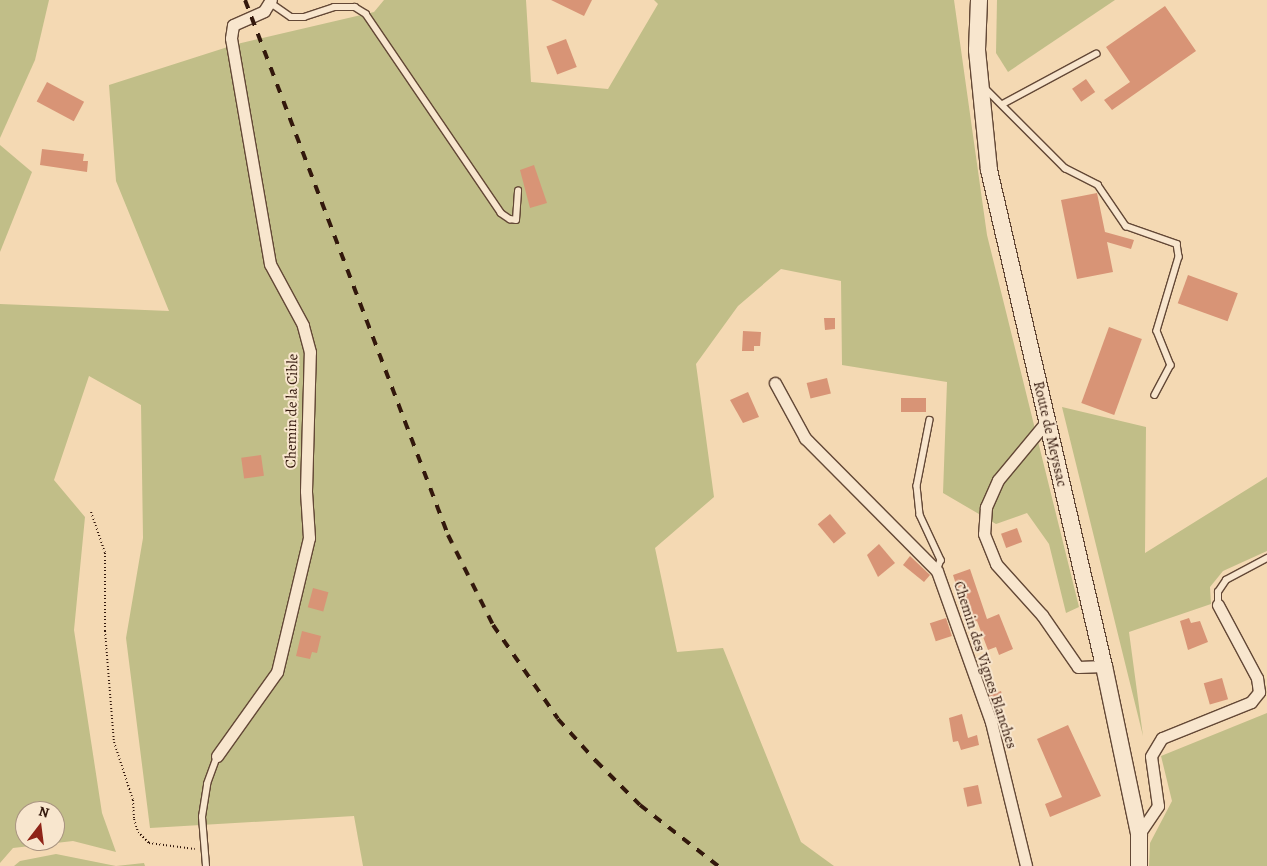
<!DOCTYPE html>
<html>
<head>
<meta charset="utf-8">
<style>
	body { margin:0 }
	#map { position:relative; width:1267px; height:866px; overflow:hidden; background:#f4d9b3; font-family:Alegreya,serif }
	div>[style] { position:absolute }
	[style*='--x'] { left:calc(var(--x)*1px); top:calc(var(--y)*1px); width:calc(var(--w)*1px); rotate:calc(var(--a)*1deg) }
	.green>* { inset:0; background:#c1be88 }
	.building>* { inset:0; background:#d89476; transform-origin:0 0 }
	.path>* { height:2px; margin-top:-1px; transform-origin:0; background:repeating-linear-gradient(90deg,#33180c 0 1px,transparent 0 3.5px) }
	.roads { filter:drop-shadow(1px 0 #634836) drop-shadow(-1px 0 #634836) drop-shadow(0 1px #634836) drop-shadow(0 -1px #634836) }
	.service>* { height:5.5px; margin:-2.75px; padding:0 2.75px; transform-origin:2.75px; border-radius:2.75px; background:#f8e6ce }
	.minor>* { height:11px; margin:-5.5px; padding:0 5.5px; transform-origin:5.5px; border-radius:5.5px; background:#f8e6ce }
	.secondary>* { height:16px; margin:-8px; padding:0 8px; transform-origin:8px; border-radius:8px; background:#f8e6ce }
	.rail>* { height:4px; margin-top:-2px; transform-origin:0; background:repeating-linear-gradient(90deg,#33180c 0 9px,transparent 0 18px) }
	span { translate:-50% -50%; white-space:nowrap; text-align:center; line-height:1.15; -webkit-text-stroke:4px #f8e6ce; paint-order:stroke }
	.street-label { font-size:15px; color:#33180c }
	.north { position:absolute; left:15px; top:801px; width:50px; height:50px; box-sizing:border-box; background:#f8e6ce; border:1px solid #a99480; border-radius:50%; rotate:15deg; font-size:14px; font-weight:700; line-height:20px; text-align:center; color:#33180c }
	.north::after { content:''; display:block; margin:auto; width:18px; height:22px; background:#8f2418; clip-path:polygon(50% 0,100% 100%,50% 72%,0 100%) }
</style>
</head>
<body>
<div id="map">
	<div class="green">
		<div style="clip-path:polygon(0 0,49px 0,35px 60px,0 138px)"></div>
		<div style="clip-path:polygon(evenodd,384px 0,526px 0,531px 82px,608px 89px,658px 4px,654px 0,954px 0,987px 235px,1079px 607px,1066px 613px,1049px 544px,1027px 513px,996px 524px,943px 493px,947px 382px,842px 365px,841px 281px,781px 269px,738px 306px,696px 364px,714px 497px,655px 548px,677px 652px,723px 648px,801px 842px,834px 866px,363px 866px,354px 816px,150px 828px,126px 638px,143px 538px,141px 405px,89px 376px,54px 480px,85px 517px,74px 630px,102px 813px,116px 852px,73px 841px,13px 848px,0 863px,0 304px,169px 311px,116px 181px,109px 85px,237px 44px,374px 12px,384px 0,25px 811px,55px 811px,55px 841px,25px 841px,25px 811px)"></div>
		<div style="clip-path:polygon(997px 0,1115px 0,1008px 72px,996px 53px)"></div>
		<div style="clip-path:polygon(0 145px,32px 172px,0 252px)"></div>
		<div style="clip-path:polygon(1062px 407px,1146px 427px,1145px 553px,1267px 477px,1267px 551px,1223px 571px,1210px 587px,1211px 604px,1129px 632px,1143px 736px)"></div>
		<div style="clip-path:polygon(1267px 713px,1267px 866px,1149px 866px,1150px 843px,1172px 801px,1161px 756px)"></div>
		<div style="clip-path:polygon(56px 854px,116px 866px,144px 863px,145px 866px,14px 866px,20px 861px)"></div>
	</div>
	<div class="building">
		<div style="clip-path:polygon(551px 0,592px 0,584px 16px)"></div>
		<div style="clip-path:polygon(1165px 6px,1196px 51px,1112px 110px,1104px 100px,1130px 82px,1106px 47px)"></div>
		<div style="left:566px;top:39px;width:30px;height:21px;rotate:69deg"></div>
		<div style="left:1086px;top:79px;width:16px;height:17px;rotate:55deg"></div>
		<div style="left:47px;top:82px;width:42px;height:22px;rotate:28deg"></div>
		<div style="clip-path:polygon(42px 149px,84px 154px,83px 161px,88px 161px,87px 172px,40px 165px)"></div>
		<div style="clip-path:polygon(534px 165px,547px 203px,530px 208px,520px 170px)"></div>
		<div style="clip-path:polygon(1097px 193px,1105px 232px,1134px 240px,1131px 249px,1107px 242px,1113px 272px,1077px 279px,1061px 200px)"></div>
		<div style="left:1188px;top:275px;width:53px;height:30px;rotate:20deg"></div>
		<div style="clip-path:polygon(824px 318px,835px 318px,835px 329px,825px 330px)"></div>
		<div style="left:1109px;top:327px;width:35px;height:81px;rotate:20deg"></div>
		<div style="clip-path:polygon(743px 331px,761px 332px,760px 346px,754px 346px,754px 351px,742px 351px)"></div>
		<div style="left:827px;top:378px;width:16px;height:21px;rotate:76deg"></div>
		<div style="clip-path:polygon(748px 392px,759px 417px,743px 423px,730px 400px)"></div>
		<div style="left:926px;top:398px;width:14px;height:25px;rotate:90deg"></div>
		<div style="left:261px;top:455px;width:21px;height:20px;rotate:82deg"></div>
		<div style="left:830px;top:514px;width:25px;height:16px;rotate:50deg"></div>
		<div style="left:1017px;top:528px;width:15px;height:17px;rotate:70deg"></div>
		<div style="clip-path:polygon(879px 544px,895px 563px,878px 577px,867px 555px)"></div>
		<div style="clip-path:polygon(910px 556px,930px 575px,924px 582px,903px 565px)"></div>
		<div style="clip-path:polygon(970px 569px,987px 619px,999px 614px,1013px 649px,999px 655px,996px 647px,988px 650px,977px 621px,971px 623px,966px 616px,953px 575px)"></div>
		<div style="left:313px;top:588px;width:16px;height:20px;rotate:15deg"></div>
		<div style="left:946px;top:618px;width:19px;height:17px;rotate:72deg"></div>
		<div style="clip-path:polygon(1189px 618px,1191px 623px,1200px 621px,1208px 642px,1188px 650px,1180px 621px)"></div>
		<div style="clip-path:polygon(302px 631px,321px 636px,317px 653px,312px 652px,310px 659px,296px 656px)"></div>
		<div style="left:1222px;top:678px;width:22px;height:19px;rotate:74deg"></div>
		<div style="clip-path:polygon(1001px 691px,1005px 704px,994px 707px,989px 695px)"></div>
		<div style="clip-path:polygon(962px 714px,968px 738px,977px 735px,979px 745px,961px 750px,958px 741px,953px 742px,949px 718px)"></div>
		<div style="clip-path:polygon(1068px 725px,1101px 796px,1050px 817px,1045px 804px,1062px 797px,1037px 739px)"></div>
		<div style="left:978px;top:785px;width:19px;height:15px;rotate:78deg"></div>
	</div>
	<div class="path">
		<div style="--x:91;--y:512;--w:43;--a:71.1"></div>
		<div style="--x:105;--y:553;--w:78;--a:90"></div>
		<div style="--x:105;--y:631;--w:111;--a:85.4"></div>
		<div style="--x:114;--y:742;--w:61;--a:71.9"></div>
		<div style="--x:133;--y:800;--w:19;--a:87"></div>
		<div style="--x:134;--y:819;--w:14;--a:73"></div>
		<div style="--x:138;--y:832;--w:16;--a:45"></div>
		<div style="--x:149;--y:843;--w:46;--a:7.4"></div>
	</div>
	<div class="roads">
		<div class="service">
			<div style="--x:271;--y:3;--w:24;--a:35"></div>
			<div style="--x:291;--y:17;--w:13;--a:0"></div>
			<div style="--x:304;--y:17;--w:32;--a:-18"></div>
			<div style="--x:334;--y:7;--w:21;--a:0"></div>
			<div style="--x:355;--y:7;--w:13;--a:32"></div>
			<div style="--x:366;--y:14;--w:240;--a:55.8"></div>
			<div style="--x:501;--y:213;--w:11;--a:34"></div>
			<div style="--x:510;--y:219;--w:6;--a:9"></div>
			<div style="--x:516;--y:220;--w:29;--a:-86"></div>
			<div style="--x:984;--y:87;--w:115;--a:45"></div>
			<div style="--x:1065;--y:168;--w:37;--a:27"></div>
			<div style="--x:1098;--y:185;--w:50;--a:55.7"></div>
			<div style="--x:1126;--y:226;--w:54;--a:19.4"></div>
			<div style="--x:1177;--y:244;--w:13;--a:81"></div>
			<div style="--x:1179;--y:257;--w:77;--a:106.6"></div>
			<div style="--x:1157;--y:331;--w:37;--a:68"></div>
			<div style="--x:1171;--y:365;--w:34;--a:118"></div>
			<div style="--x:1003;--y:104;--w:106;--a:-28.3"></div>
			<div style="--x:930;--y:420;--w:67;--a:101.1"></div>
			<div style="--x:917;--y:486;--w:29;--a:84"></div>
			<div style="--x:920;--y:515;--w:50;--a:65"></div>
			<div style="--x:941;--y:560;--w:12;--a:110"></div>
			<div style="--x:1218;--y:605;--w:13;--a:-90"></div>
			<div style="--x:1218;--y:592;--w:14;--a:-56"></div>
			<div style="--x:1226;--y:580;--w:47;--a:-28.2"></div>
			<div style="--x:206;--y:866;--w:49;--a:-94.7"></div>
			<div style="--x:202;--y:817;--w:33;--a:-81"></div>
			<div style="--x:207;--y:784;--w:30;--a:-70"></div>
		</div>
		<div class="minor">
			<div style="--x:775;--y:383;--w:63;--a:61.4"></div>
			<div style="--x:805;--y:438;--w:187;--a:45.2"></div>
			<div style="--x:937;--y:571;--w:160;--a:70.3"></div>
			<div style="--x:991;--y:722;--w:148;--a:76.3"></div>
			<div style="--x:1047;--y:421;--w:77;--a:129.7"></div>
			<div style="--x:998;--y:480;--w:30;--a:114"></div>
			<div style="--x:986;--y:507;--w:27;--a:94"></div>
			<div style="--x:984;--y:534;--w:32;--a:68"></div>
			<div style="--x:996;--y:564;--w:69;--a:48"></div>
			<div style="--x:1042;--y:615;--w:63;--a:55.3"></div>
			<div style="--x:1078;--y:667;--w:26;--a:-2"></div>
			<div style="--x:217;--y:756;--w:103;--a:-54.5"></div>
			<div style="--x:277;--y:672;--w:138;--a:-76.6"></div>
			<div style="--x:309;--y:538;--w:47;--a:-93.7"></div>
			<div style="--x:306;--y:491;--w:139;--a:-88.4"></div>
			<div style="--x:310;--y:352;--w:28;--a:-105"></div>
			<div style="--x:303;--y:325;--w:69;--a:-118.4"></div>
			<div style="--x:270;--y:264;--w:229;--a:-99.8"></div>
			<div style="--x:231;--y:38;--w:13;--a:-81"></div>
			<div style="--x:233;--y:25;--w:34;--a:-24"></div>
			<div style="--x:264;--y:11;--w:13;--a:-58"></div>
			<div style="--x:1139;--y:834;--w:34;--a:-56"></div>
			<div style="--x:1158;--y:806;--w:50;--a:-98"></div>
			<div style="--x:1151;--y:756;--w:21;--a:-59"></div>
			<div style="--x:1162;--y:738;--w:96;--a:-22"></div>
			<div style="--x:1251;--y:702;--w:13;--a:-51"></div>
			<div style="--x:1259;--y:692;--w:14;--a:-98"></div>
			<div style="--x:1257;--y:678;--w:83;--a:-118.1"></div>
		</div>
		<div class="secondary">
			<div style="--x:979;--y:0;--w:50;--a:92.3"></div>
			<div style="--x:977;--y:50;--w:121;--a:84.3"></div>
			<div style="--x:989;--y:170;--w:509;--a:76.95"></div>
			<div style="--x:1104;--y:666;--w:172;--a:78.2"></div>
			<div style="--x:1139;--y:834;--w:32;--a:90"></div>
		</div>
	</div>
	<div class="rail">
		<div style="--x:245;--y:0;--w:572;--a:69.22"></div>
		<div style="--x:448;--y:535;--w:101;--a:63.4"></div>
		<div style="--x:493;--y:625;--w:114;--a:55.3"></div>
		<div style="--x:558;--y:719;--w:57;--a:47.9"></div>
		<div style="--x:596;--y:761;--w:62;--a:45"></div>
		<div style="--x:640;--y:805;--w:99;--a:38"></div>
	</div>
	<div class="street-label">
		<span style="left:292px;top:411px;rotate:-89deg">Chemin de la Cible</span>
		<span style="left:1050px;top:434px;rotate:77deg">Route de Meyssac</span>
		<span style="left:985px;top:665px;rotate:72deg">Chemin des Vignes Blanches</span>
	</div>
	<div class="north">N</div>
</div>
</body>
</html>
